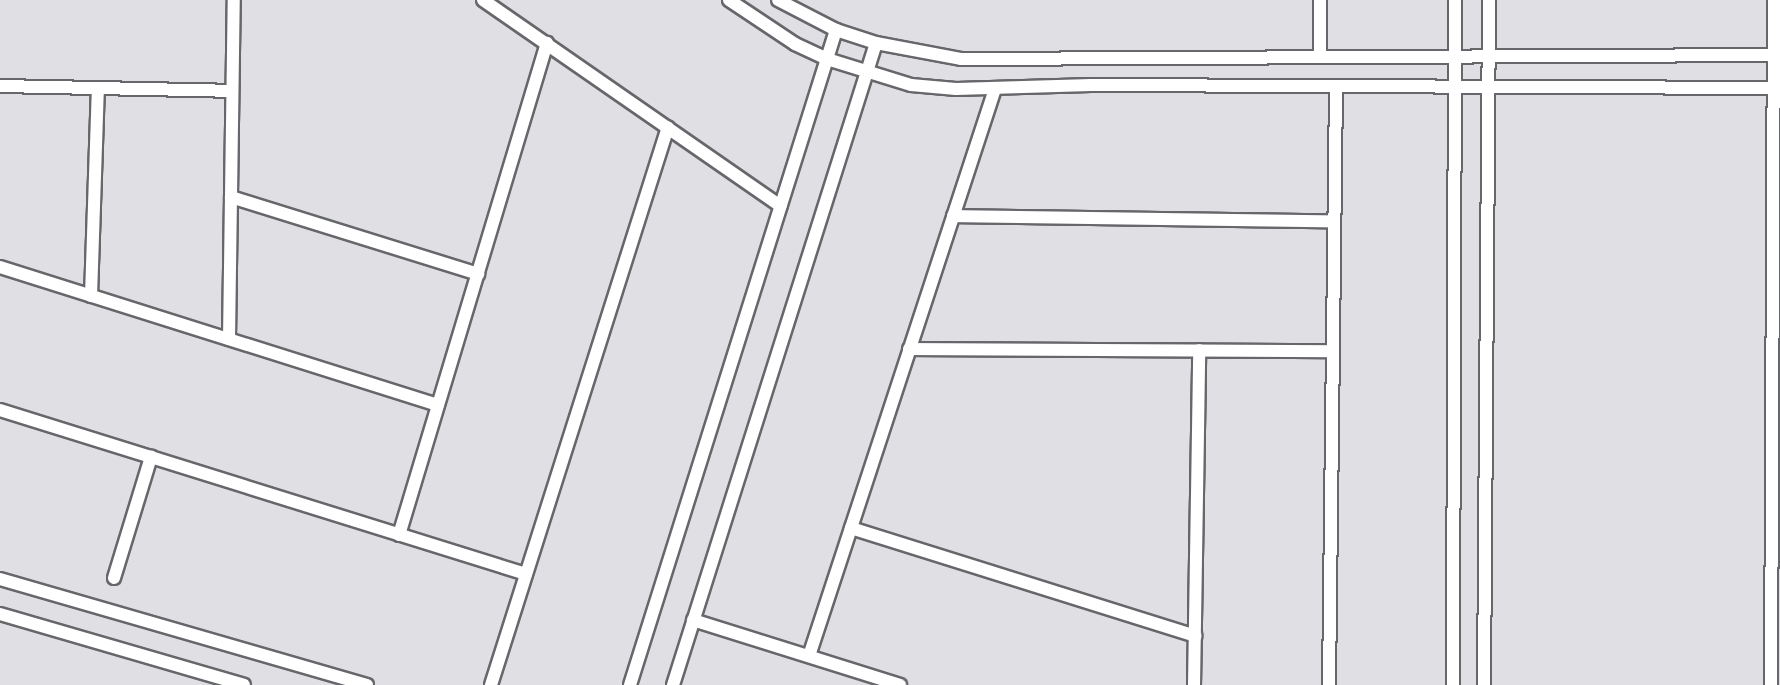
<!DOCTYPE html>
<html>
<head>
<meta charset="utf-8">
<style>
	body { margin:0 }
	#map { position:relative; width:1780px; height:685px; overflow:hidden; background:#dfdfe4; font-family:Commissioner,sans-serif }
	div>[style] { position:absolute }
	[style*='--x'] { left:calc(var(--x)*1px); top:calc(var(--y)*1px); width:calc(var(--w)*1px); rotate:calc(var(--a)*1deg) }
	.roads { filter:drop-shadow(2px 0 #66676b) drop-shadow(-2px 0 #66676b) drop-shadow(0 2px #66676b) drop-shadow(0 -2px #66676b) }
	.street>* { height:12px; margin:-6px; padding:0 6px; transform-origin:6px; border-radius:6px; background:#fff }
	span { translate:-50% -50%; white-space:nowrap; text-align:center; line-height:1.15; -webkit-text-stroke:5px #dfdfe4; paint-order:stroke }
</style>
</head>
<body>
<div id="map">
	<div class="roads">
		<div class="street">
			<div style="--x:483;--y:0;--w:362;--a:34.7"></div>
			<div style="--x:729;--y:0;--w:79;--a:33.7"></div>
			<div style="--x:795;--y:44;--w:35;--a:25"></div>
			<div style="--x:827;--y:59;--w:88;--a:17.2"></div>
			<div style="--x:911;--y:85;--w:45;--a:5.1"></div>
			<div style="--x:956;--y:89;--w:135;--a:-1.7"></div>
			<div style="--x:1091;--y:85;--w:689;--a:0.25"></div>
			<div style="--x:778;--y:0;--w:65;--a:27.3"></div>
			<div style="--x:836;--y:30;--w:42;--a:18"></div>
			<div style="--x:876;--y:43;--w:86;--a:10.7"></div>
			<div style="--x:961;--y:59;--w:819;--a:-0.28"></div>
			<div style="--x:1320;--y:57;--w:57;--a:-90"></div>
			<div style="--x:0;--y:86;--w:232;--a:1.2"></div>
			<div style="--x:231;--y:197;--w:259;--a:17.3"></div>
			<div style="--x:953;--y:216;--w:381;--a:0.8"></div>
			<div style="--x:0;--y:267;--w:459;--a:17.5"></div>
			<div style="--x:91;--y:296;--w:208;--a:-88.1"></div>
			<div style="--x:229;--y:339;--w:339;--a:-89.2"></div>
			<div style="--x:909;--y:349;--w:424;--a:0.3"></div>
			<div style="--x:0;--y:410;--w:551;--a:17.32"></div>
			<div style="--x:851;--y:528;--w:361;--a:17.4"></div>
			<div style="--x:399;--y:535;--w:514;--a:-73.26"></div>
			<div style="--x:114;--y:578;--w:127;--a:-73"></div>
			<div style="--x:0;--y:579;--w:382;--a:16.1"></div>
			<div style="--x:0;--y:614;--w:254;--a:16.2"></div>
			<div style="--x:693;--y:620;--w:217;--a:17.4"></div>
			<div style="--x:809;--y:656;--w:597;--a:-71.84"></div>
			<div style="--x:491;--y:685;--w:585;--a:-72.4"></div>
			<div style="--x:630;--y:685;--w:687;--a:-72.54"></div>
			<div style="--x:673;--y:685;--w:673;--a:-72.45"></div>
			<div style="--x:1194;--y:685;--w:335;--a:-89.1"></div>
			<div style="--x:1329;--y:685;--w:599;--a:-89.33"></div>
			<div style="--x:1453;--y:685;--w:685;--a:-89.83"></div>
			<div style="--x:1484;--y:685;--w:685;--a:-89.58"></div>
			<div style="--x:1771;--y:685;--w:685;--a:-89.75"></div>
		</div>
	</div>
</div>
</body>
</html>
